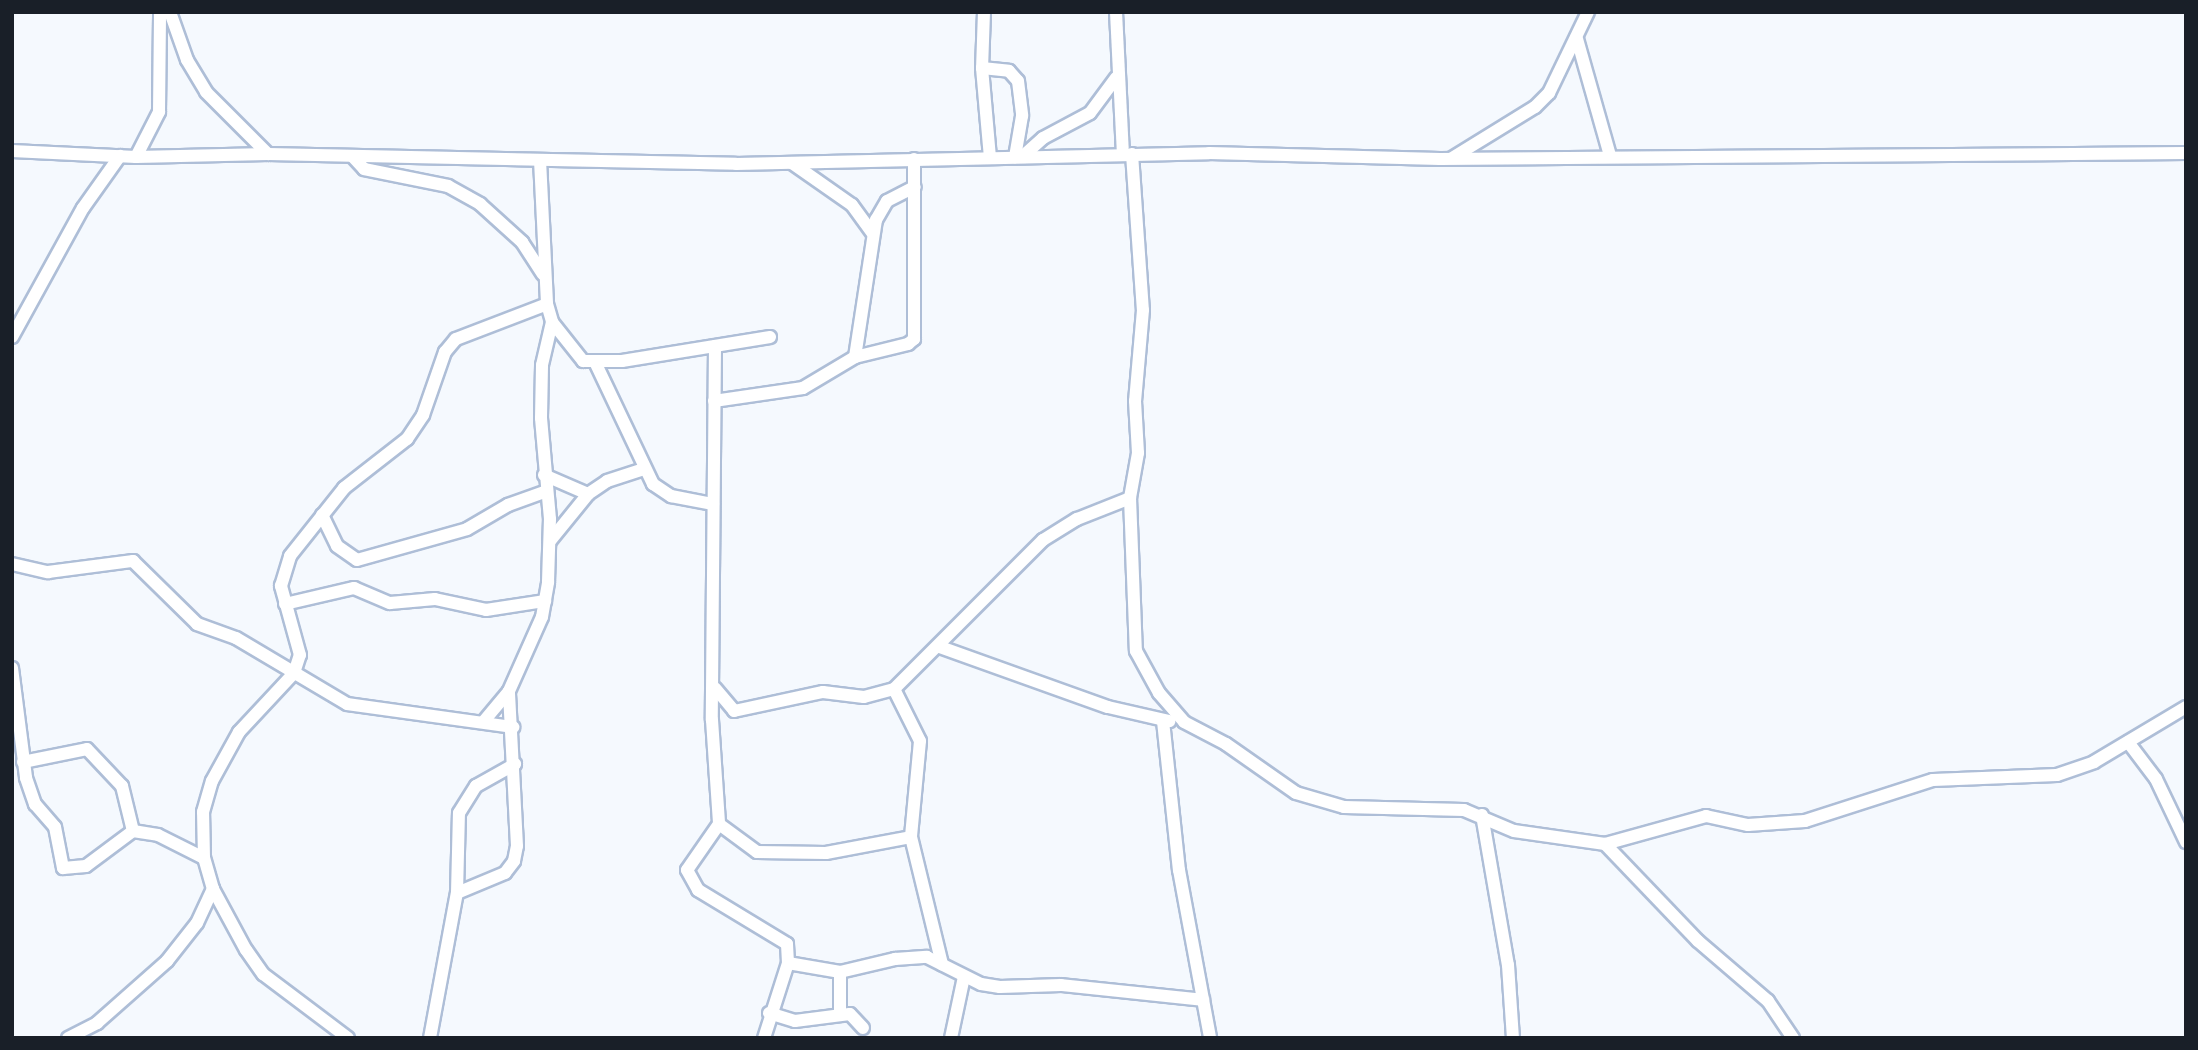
<!DOCTYPE html>
<html>
<head>
<meta charset="utf-8">
<style>
	body { margin:0 }
	#map { position:relative; width:2198px; height:1050px; overflow:hidden; background:#f5f9fe; font-family:Manrope,sans-serif }
	div>[style] { position:absolute }
	[style*='--x'] { left:calc(var(--x)*1px); top:calc(var(--y)*1px); width:calc(var(--w)*1px); rotate:calc(var(--a)*1deg) }
	.roads { filter:drop-shadow(2px 0 #aebed7) drop-shadow(-2px 0 #aebed7) drop-shadow(0 2px #aebed7) drop-shadow(0 -2px #aebed7) }
	.street>* { height:12px; margin:-6px; padding:0 6px; transform-origin:6px; border-radius:6px; background:#fff }
	span { translate:-50% -50%; white-space:nowrap; text-align:center; line-height:1.15; -webkit-text-stroke:5px #fff; paint-order:stroke }
	.frame { position:absolute; inset:0; border:14px solid #191f28; pointer-events:none }
</style>
</head>
<body>
<div id="map">
	<div class="roads">
		<div class="street">
			<div style="--x:170;--y:12;--w:51;--a:70.5"></div>
			<div style="--x:187;--y:60;--w:37;--a:59"></div>
			<div style="--x:206;--y:92;--w:88;--a:45"></div>
			<div style="--x:984;--y:12;--w:56;--a:92"></div>
			<div style="--x:982;--y:68;--w:90;--a:84.9"></div>
			<div style="--x:1116;--y:12;--w:142;--a:87.2"></div>
			<div style="--x:1577;--y:39;--w:122;--a:74.2"></div>
			<div style="--x:982;--y:68;--w:27;--a:6"></div>
			<div style="--x:1009;--y:71;--w:13;--a:48"></div>
			<div style="--x:1018;--y:81;--w:35;--a:83"></div>
			<div style="--x:1022;--y:116;--w:42;--a:99.7"></div>
			<div style="--x:12;--y:151;--w:124;--a:2.8"></div>
			<div style="--x:136;--y:157;--w:132;--a:-1.3"></div>
			<div style="--x:268;--y:154;--w:468;--a:1.2"></div>
			<div style="--x:736;--y:164;--w:473;--a:-1.3"></div>
			<div style="--x:1209;--y:153;--w:231;--a:1.5"></div>
			<div style="--x:1440;--y:159;--w:746;--a:-0.46"></div>
			<div style="--x:1132;--y:154;--w:156;--a:86"></div>
			<div style="--x:1143;--y:310;--w:91;--a:95"></div>
			<div style="--x:1135;--y:401;--w:52;--a:86.7"></div>
			<div style="--x:1138;--y:453;--w:46;--a:100.1"></div>
			<div style="--x:1130;--y:498;--w:153;--a:87.8"></div>
			<div style="--x:1136;--y:651;--w:48;--a:61.3"></div>
			<div style="--x:1159;--y:693;--w:38;--a:49"></div>
			<div style="--x:1184;--y:722;--w:47;--a:27.6"></div>
			<div style="--x:1226;--y:744;--w:85;--a:35"></div>
			<div style="--x:1296;--y:793;--w:50;--a:16.3"></div>
			<div style="--x:1344;--y:807;--w:120;--a:1.4"></div>
			<div style="--x:1464;--y:810;--w:54;--a:22.8"></div>
			<div style="--x:1514;--y:831;--w:92;--a:8.1"></div>
			<div style="--x:1605;--y:844;--w:105;--a:-15.5"></div>
			<div style="--x:1706;--y:816;--w:43;--a:12.1"></div>
			<div style="--x:1748;--y:825;--w:57;--a:-4"></div>
			<div style="--x:1805;--y:821;--w:134;--a:-17.8"></div>
			<div style="--x:1933;--y:780;--w:124;--a:-2.3"></div>
			<div style="--x:2057;--y:775;--w:39;--a:-19"></div>
			<div style="--x:2094;--y:762;--w:107;--a:-30.9"></div>
			<div style="--x:1023;--y:156;--w:27;--a:-42"></div>
			<div style="--x:1043;--y:138;--w:53;--a:-28"></div>
			<div style="--x:1090;--y:113;--w:44;--a:-53.4"></div>
			<div style="--x:136;--y:157;--w:51;--a:-62.9"></div>
			<div style="--x:159;--y:112;--w:100;--a:-89.4"></div>
			<div style="--x:353;--y:157;--w:16;--a:47"></div>
			<div style="--x:364;--y:169;--w:86;--a:11.4"></div>
			<div style="--x:448;--y:186;--w:37;--a:29"></div>
			<div style="--x:480;--y:204;--w:57;--a:42.1"></div>
			<div style="--x:522;--y:242;--w:38;--a:57"></div>
			<div style="--x:1452;--y:158;--w:97;--a:-31.6"></div>
			<div style="--x:1535;--y:107;--w:20;--a:-45"></div>
			<div style="--x:1549;--y:93;--w:90;--a:-64.3"></div>
			<div style="--x:540;--y:160;--w:144;--a:87.2"></div>
			<div style="--x:547;--y:304;--w:19;--a:74"></div>
			<div style="--x:552;--y:322;--w:50;--a:51.5"></div>
			<div style="--x:583;--y:361;--w:39;--a:0"></div>
			<div style="--x:622;--y:361;--w:150;--a:-9.2"></div>
			<div style="--x:792;--y:163;--w:73;--a:35"></div>
			<div style="--x:852;--y:205;--w:34;--a:54"></div>
			<div style="--x:12;--y:337;--w:147;--a:-61.2"></div>
			<div style="--x:83;--y:208;--w:64;--a:-54.6"></div>
			<div style="--x:715;--y:346;--w:374;--a:90.5"></div>
			<div style="--x:712;--y:720;--w:104;--a:86.1"></div>
			<div style="--x:719;--y:824;--w:56;--a:124.8"></div>
			<div style="--x:687;--y:870;--w:23;--a:61"></div>
			<div style="--x:698;--y:890;--w:104;--a:31.2"></div>
			<div style="--x:787;--y:944;--w:19;--a:87"></div>
			<div style="--x:788;--y:963;--w:79;--a:107.7"></div>
			<div style="--x:855;--y:357;--w:139;--a:-81.3"></div>
			<div style="--x:876;--y:220;--w:22;--a:-60"></div>
			<div style="--x:887;--y:201;--w:31;--a:-27"></div>
			<div style="--x:596;--y:364;--w:133;--a:64.6"></div>
			<div style="--x:653;--y:484;--w:22;--a:34"></div>
			<div style="--x:671;--y:496;--w:43;--a:10.8"></div>
			<div style="--x:714;--y:401;--w:90;--a:-8.3"></div>
			<div style="--x:803;--y:388;--w:61;--a:-30.8"></div>
			<div style="--x:855;--y:357;--w:55;--a:-13.8"></div>
			<div style="--x:908;--y:344;--w:8;--a:-40"></div>
			<div style="--x:914;--y:339;--w:180;--a:-90"></div>
			<div style="--x:544;--y:475;--w:48;--a:23.4"></div>
			<div style="--x:322;--y:515;--w:34;--a:64"></div>
			<div style="--x:337;--y:546;--w:24;--a:35"></div>
			<div style="--x:357;--y:560;--w:114;--a:-15.7"></div>
			<div style="--x:467;--y:529;--w:48;--a:-30.3"></div>
			<div style="--x:508;--y:505;--w:41;--a:-19.7"></div>
			<div style="--x:550;--y:541;--w:60;--a:-51"></div>
			<div style="--x:588;--y:494;--w:23;--a:-34"></div>
			<div style="--x:607;--y:481;--w:38;--a:-18"></div>
			<div style="--x:12;--y:564;--w:37;--a:13"></div>
			<div style="--x:48;--y:572;--w:86;--a:-7.4"></div>
			<div style="--x:133;--y:561;--w:90;--a:44.5"></div>
			<div style="--x:197;--y:624;--w:41;--a:19.7"></div>
			<div style="--x:236;--y:638;--w:129;--a:30.7"></div>
			<div style="--x:347;--y:704;--w:168;--a:7.9"></div>
			<div style="--x:285;--y:604;--w:71;--a:-13.1"></div>
			<div style="--x:354;--y:588;--w:39;--a:23"></div>
			<div style="--x:390;--y:603;--w:45;--a:-5.1"></div>
			<div style="--x:435;--y:599;--w:52;--a:12.2"></div>
			<div style="--x:486;--y:610;--w:60;--a:-8.7"></div>
			<div style="--x:940;--y:647;--w:178;--a:19.7"></div>
			<div style="--x:1108;--y:707;--w:63;--a:12.9"></div>
			<div style="--x:12;--y:668;--w:111;--a:82.7"></div>
			<div style="--x:26;--y:778;--w:28;--a:71"></div>
			<div style="--x:35;--y:804;--w:30;--a:49"></div>
			<div style="--x:55;--y:827;--w:42;--a:79"></div>
			<div style="--x:63;--y:868;--w:23;--a:-5"></div>
			<div style="--x:86;--y:866;--w:59;--a:-36.7"></div>
			<div style="--x:715;--y:688;--w:30;--a:50"></div>
			<div style="--x:734;--y:711;--w:91;--a:-12.1"></div>
			<div style="--x:823;--y:692;--w:41;--a:7"></div>
			<div style="--x:864;--y:697;--w:31;--a:-15"></div>
			<div style="--x:894;--y:689;--w:211;--a:-45"></div>
			<div style="--x:1043;--y:540;--w:40;--a:-32"></div>
			<div style="--x:1077;--y:519;--w:57;--a:-21.6"></div>
			<div style="--x:894;--y:689;--w:58;--a:63.4"></div>
			<div style="--x:920;--y:741;--w:96;--a:95.4"></div>
			<div style="--x:911;--y:837;--w:131;--a:76.3"></div>
			<div style="--x:484;--y:721;--w:39;--a:-50"></div>
			<div style="--x:1163;--y:721;--w:150;--a:83.9"></div>
			<div style="--x:1179;--y:870;--w:171;--a:79.5"></div>
			<div style="--x:2128;--y:742;--w:46;--a:52.9"></div>
			<div style="--x:2156;--y:779;--w:70;--a:64.5"></div>
			<div style="--x:23;--y:762;--w:65;--a:-11.5"></div>
			<div style="--x:87;--y:749;--w:51;--a:46.6"></div>
			<div style="--x:122;--y:786;--w:46;--a:76.3"></div>
			<div style="--x:133;--y:831;--w:25;--a:9"></div>
			<div style="--x:158;--y:835;--w:51;--a:26.6"></div>
			<div style="--x:1482;--y:815;--w:152;--a:80.2"></div>
			<div style="--x:1508;--y:965;--w:73;--a:86.1"></div>
			<div style="--x:719;--y:824;--w:47;--a:36.4"></div>
			<div style="--x:757;--y:852;--w:69;--a:0.8"></div>
			<div style="--x:826;--y:853;--w:86;--a:-10.7"></div>
			<div style="--x:1605;--y:844;--w:134;--a:46.2"></div>
			<div style="--x:1698;--y:941;--w:92;--a:40.6"></div>
			<div style="--x:1768;--y:1001;--w:45;--a:56"></div>
			<div style="--x:457;--y:893;--w:80;--a:-88.6"></div>
			<div style="--x:459;--y:813;--w:32;--a:-58"></div>
			<div style="--x:476;--y:786;--w:45;--a:-29.4"></div>
			<div style="--x:788;--y:963;--w:53;--a:9.8"></div>
			<div style="--x:840;--y:972;--w:57;--a:-13.3"></div>
			<div style="--x:895;--y:959;--w:32;--a:-4"></div>
			<div style="--x:927;--y:957;--w:60;--a:26.6"></div>
			<div style="--x:981;--y:984;--w:19;--a:9"></div>
			<div style="--x:1000;--y:987;--w:61;--a:-1.9"></div>
			<div style="--x:1061;--y:985;--w:143;--a:6"></div>
			<div style="--x:840;--y:972;--w:42;--a:90"></div>
			<div style="--x:769;--y:1013;--w:27;--a:17"></div>
			<div style="--x:795;--y:1021;--w:55;--a:-7.3"></div>
			<div style="--x:850;--y:1014;--w:19;--a:47"></div>
			<div style="--x:68;--y:1038;--w:33;--a:-27"></div>
			<div style="--x:97;--y:1023;--w:94;--a:-41.5"></div>
			<div style="--x:167;--y:961;--w:48;--a:-51.7"></div>
			<div style="--x:197;--y:923;--w:38;--a:-65"></div>
			<div style="--x:348;--y:1038;--w:106;--a:-143"></div>
			<div style="--x:263;--y:974;--w:29;--a:-125"></div>
			<div style="--x:246;--y:950;--w:69;--a:-118.4"></div>
			<div style="--x:213;--y:889;--w:32;--a:-106"></div>
			<div style="--x:204;--y:858;--w:46;--a:-91.2"></div>
			<div style="--x:203;--y:812;--w:32;--a:-74"></div>
			<div style="--x:212;--y:781;--w:56;--a:-61.1"></div>
			<div style="--x:239;--y:732;--w:81;--a:-47"></div>
			<div style="--x:294;--y:673;--w:19;--a:-72"></div>
			<div style="--x:300;--y:655;--w:72;--a:-105.4"></div>
			<div style="--x:281;--y:586;--w:31;--a:-73"></div>
			<div style="--x:290;--y:556;--w:87;--a:-51.5"></div>
			<div style="--x:344;--y:488;--w:80;--a:-37.9"></div>
			<div style="--x:407;--y:439;--w:29;--a:-56"></div>
			<div style="--x:423;--y:415;--w:67;--a:-70.8"></div>
			<div style="--x:445;--y:352;--w:17;--a:-50"></div>
			<div style="--x:456;--y:339;--w:97;--a:-21"></div>
			<div style="--x:430;--y:1038;--w:147;--a:-79.5"></div>
			<div style="--x:457;--y:893;--w:52;--a:-22.6"></div>
			<div style="--x:505;--y:873;--w:15;--a:-53"></div>
			<div style="--x:514;--y:861;--w:15;--a:-79"></div>
			<div style="--x:517;--y:846;--w:155;--a:-93"></div>
			<div style="--x:509;--y:691;--w:81;--a:-66"></div>
			<div style="--x:542;--y:617;--w:36;--a:-80"></div>
			<div style="--x:548;--y:582;--w:63;--a:-88.2"></div>
			<div style="--x:550;--y:519;--w:101;--a:-95.1"></div>
			<div style="--x:541;--y:418;--w:53;--a:-88.9"></div>
			<div style="--x:542;--y:365;--w:44;--a:-76.9"></div>
			<div style="--x:951;--y:1038;--w:62;--a:-78"></div>
		</div>
	</div>
	<div class="frame"></div>
</div>
</body>
</html>
